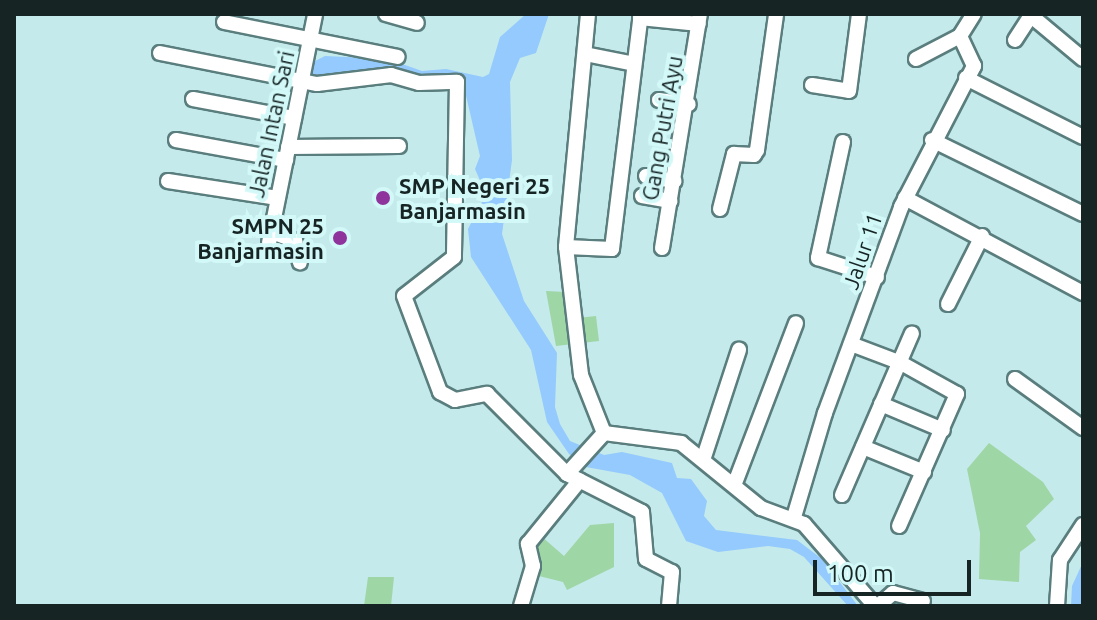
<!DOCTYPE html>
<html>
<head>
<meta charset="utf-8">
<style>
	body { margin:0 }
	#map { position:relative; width:1097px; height:620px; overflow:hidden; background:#c5eaeb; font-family:Ubuntu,sans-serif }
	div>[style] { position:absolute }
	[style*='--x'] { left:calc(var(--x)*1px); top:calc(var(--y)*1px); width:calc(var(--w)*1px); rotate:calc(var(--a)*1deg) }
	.green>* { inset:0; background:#9ed6a6 }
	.water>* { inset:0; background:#94cafd }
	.roads { filter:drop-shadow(2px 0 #5a7d7d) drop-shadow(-2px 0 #5a7d7d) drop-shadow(0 2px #5a7d7d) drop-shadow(0 -2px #5a7d7d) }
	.minor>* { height:14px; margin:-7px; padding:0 7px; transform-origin:7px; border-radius:7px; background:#fff }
	.dots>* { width:22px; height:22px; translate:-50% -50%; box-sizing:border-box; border:4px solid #d2f8f8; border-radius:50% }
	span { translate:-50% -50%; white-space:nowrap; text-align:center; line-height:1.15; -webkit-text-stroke:8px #d2f8f8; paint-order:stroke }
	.street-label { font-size:22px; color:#162424 }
	.poi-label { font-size:22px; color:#162424; font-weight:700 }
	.left { translate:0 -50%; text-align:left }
	.right { translate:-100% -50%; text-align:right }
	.frame { position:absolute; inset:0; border:16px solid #162424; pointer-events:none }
	.scale { position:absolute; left:813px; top:560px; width:158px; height:36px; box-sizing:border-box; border:4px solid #162424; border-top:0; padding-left:10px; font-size:24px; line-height:28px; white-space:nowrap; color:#162424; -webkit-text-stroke:6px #d2f8f8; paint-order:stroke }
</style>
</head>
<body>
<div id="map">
	<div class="green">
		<div style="clip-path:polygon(546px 291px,566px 292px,569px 319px,596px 316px,599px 341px,556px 346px)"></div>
		<div style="clip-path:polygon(989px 443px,1043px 482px,1054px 499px,1026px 526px,1036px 540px,1020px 552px,1019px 582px,979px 579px,980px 533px,967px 469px)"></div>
		<div style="clip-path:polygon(614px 523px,614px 567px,567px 590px,563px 582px,535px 575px,530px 551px,541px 536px,564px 556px,590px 525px)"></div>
		<div style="clip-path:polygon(368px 577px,394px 577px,391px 606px,364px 606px)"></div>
	</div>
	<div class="water">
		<div style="clip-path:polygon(526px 14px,549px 14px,536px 53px,520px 58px,510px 82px,512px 160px,502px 234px,524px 301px,557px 353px,555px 407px,560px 424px,570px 441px,604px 455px,622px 452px,672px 463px,677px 478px,691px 479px,707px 501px,704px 516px,716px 530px,797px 540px,822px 559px,858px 606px,848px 606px,804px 557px,790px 549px,768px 546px,718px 552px,686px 541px,662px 493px,630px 475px,586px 467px,569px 454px,547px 422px,531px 350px,471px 257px,468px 229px,486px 194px,475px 169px,480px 156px,464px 87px,389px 70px,308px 76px,311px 63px,325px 56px,388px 59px,422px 71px,446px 69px,483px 77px,489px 74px,500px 37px)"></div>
		<div style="clip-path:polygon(1083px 562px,1083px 606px,1071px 606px,1072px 586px)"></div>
	</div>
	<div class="roads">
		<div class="minor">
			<div style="--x:386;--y:14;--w:32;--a:16"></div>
			<div style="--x:588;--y:14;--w:234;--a:95.4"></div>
			<div style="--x:566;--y:247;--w:129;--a:83.3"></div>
			<div style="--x:581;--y:375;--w:62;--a:68.4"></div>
			<div style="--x:1029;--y:14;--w:70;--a:39.8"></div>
			<div style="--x:640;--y:18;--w:59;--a:5.8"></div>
			<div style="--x:224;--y:22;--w:177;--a:11.4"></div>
			<div style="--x:1015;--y:40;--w:30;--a:-57"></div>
			<div style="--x:160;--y:53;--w:160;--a:11.2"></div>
			<div style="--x:317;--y:84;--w:75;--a:-6.9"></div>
			<div style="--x:391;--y:75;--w:29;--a:16"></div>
			<div style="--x:419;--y:83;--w:38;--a:-2"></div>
			<div style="--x:457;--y:82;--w:175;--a:91"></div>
			<div style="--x:454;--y:257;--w:63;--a:142"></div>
			<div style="--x:404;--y:296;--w:103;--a:69.4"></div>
			<div style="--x:440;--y:392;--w:17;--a:28"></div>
			<div style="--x:455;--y:400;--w:33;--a:-11"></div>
			<div style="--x:487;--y:394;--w:113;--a:45"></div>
			<div style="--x:567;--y:474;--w:84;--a:26.9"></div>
			<div style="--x:642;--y:512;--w:47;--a:85.1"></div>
			<div style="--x:646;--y:559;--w:29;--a:27"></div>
			<div style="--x:672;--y:572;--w:34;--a:95"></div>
			<div style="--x:585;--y:54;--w:50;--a:11.5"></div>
			<div style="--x:916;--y:59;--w:50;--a:-27.6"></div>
			<div style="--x:966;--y:78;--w:131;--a:26.8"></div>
			<div style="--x:812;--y:85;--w:37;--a:9"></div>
			<div style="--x:849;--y:91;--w:78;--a:-82.6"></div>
			<div style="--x:193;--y:99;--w:103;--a:10.7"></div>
			<div style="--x:659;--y:100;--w:30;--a:8"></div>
			<div style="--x:176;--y:140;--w:112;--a:10.3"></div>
			<div style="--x:932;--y:140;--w:168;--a:26.1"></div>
			<div style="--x:843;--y:142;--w:119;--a:102.2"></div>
			<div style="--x:818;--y:258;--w:62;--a:17.9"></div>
			<div style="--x:288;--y:147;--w:111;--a:-0.5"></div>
			<div style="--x:646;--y:176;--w:29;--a:10"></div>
			<div style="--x:168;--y:181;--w:111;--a:8.8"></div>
			<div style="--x:642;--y:196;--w:29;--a:10"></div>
			<div style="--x:905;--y:198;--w:202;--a:28.1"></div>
			<div style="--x:720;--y:209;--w:57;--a:-75.7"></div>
			<div style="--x:734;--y:154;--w:20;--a:3"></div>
			<div style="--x:754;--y:155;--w:6;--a:-59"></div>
			<div style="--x:757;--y:150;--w:137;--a:-82"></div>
			<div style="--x:272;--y:232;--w:25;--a:21"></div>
			<div style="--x:295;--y:241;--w:22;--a:77"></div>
			<div style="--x:269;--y:243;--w:234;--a:-78.6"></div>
			<div style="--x:566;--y:247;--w:46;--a:2.5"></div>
			<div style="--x:612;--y:249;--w:237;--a:-83"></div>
			<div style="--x:662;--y:248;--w:237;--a:-80.8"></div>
			<div style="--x:948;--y:304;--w:76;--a:-63.4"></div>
			<div style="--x:851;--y:344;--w:53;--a:20.8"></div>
			<div style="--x:901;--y:363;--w:64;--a:29"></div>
			<div style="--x:957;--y:394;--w:144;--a:113.7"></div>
			<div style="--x:1015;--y:379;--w:84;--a:35.8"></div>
			<div style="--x:881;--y:404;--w:67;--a:22.8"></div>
			<div style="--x:863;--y:447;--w:66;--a:22.3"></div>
			<div style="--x:704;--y:457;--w:113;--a:-71.9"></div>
			<div style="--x:567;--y:474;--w:55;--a:-47.9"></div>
			<div style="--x:604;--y:433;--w:78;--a:7.4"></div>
			<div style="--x:681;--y:443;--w:103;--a:39.1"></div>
			<div style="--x:761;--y:508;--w:46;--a:20.4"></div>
			<div style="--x:804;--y:524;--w:108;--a:49.1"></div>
			<div style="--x:735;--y:483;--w:171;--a:-69.1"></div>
			<div style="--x:842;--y:495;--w:176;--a:-66.6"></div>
			<div style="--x:794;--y:517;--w:109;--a:-73.4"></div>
			<div style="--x:825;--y:413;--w:220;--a:-69.7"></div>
			<div style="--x:901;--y:207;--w:159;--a:-62.6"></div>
			<div style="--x:974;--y:66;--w:33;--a:-115"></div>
			<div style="--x:960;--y:36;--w:26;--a:-58"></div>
			<div style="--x:521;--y:606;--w:42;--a:-73.3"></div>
			<div style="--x:533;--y:566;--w:23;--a:-103"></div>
			<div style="--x:528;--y:544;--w:82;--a:-50.9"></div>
			<div style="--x:878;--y:606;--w:20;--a:-41"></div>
			<div style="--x:893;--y:593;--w:31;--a:15"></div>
			<div style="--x:1057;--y:606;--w:46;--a:-86.3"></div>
			<div style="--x:1060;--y:560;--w:42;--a:-56.7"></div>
		</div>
	</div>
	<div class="dots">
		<div style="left:383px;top:198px;background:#8f339d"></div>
		<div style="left:340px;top:238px;background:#8f339d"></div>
	</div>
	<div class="street-label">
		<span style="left:271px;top:124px;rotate:-78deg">Jalan Intan Sari</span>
		<span style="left:662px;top:128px;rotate:-80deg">Gang Putri Ayu</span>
		<span style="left:862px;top:251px;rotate:-71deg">Jalur 11</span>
	</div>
	<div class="poi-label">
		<span class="left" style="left:399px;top:198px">SMP Negeri 25<br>Banjarmasin</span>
		<span class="right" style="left:324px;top:238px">SMPN 25<br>Banjarmasin</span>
	</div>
	<div class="frame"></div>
	<div class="scale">100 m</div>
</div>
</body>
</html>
